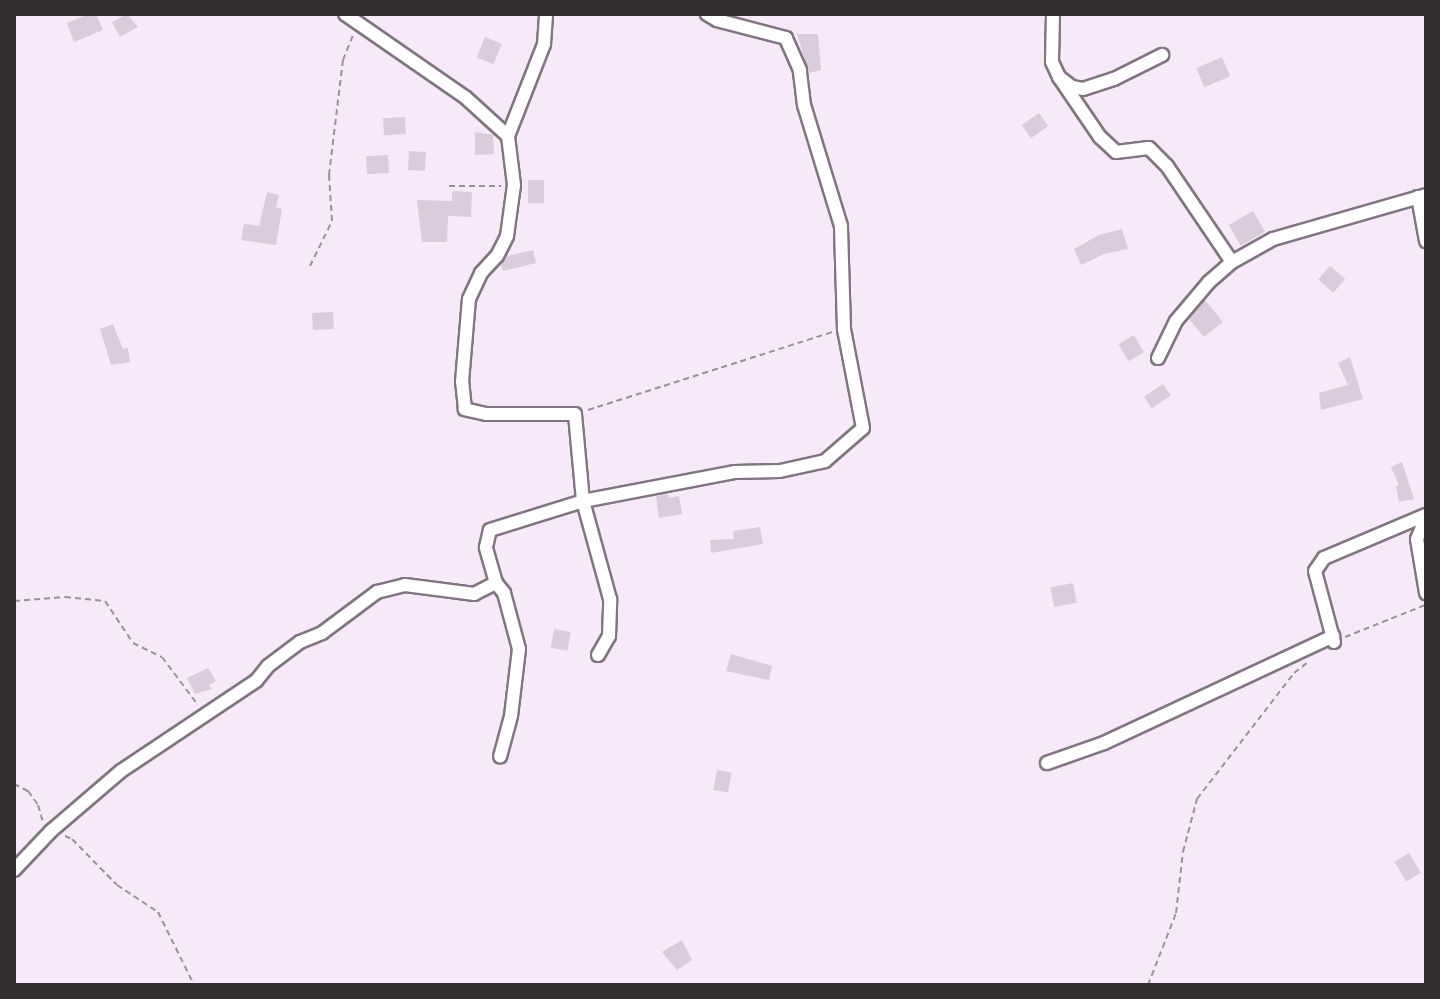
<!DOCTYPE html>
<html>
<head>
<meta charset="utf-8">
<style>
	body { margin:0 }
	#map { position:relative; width:1440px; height:999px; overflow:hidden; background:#f6eaf6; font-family:"Alegreya Sans",sans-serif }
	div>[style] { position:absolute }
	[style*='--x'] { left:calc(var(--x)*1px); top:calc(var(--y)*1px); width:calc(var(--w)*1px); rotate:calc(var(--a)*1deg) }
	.building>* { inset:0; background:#d9cdd9; transform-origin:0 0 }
	.path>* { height:2px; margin-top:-1px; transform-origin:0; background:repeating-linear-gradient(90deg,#999199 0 6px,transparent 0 10px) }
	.roads { filter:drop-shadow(2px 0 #807681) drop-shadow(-2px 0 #807681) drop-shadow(0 2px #807681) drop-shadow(0 -2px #807681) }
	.street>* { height:12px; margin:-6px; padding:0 6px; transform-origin:6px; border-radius:6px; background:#fff }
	span { translate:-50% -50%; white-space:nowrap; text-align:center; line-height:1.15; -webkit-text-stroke:7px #fdfbfe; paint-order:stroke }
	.frame { position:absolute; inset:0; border:16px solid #322e32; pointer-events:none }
</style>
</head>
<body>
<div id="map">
	<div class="building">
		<div style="clip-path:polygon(89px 14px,96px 14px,103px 30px,74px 42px,67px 23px)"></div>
		<div style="clip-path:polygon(127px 14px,138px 27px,120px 37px,112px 22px)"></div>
		<div style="clip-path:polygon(797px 34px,818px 34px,821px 70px,809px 73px)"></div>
		<div style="left:485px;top:37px;width:18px;height:22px;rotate:22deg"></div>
		<div style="left:1222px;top:57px;width:21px;height:28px;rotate:67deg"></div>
		<div style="left:1039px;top:113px;width:16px;height:21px;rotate:55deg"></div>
		<div style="left:405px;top:117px;width:17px;height:22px;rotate:87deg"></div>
		<div style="clip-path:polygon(475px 132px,493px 135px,494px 154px,475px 155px)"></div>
		<div style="left:409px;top:151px;width:17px;height:19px;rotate:3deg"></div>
		<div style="left:388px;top:155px;width:18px;height:22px;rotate:87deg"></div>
		<div style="left:528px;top:180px;width:16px;height:23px"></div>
		<div style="clip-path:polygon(452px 191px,472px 192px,471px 217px,448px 216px,447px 242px,422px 242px,417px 200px,452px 201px)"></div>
		<div style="clip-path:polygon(267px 192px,279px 195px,276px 207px,282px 209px,276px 245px,241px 240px,244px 224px,259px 226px)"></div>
		<div style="left:1253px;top:211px;width:24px;height:28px;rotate:60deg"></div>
		<div style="clip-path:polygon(1122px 229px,1128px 249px,1104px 254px,1081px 265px,1074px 249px,1099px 235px)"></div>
		<div style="clip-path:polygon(533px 250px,536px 263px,503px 271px,501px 265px,507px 256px)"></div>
		<div style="left:1330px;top:266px;width:20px;height:18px;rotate:41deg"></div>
		<div style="clip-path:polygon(1205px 300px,1223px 322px,1204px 337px,1189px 319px)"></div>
		<div style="left:333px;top:312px;width:17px;height:21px;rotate:87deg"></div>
		<div style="clip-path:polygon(113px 324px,123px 349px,128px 348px,130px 362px,111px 365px,100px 329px)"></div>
		<div style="left:1134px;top:335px;width:20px;height:18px;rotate:60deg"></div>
		<div style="clip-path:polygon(1350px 357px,1363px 399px,1321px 410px,1319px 393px,1348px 385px,1338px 363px)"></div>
		<div style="left:1163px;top:384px;width:14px;height:23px;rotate:56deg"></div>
		<div style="clip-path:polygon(1402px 462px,1414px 499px,1399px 502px,1396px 486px,1399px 485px,1391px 467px)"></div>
		<div style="clip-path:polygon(668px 494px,669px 498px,679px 496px,682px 514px,659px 518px,656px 496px)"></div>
		<div style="clip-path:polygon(760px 527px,763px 544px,711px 553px,710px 540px,734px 539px,733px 531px)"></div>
		<div style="left:1073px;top:583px;width:20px;height:23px;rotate:79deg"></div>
		<div style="left:554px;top:629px;width:17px;height:19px;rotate:10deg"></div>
		<div style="clip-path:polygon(731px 654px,772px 666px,769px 680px,726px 671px)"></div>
		<div style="clip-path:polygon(208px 668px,216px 681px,209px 685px,212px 689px,195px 694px,187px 678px)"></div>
		<div style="left:717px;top:770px;width:15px;height:20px;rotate:11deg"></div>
		<div style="left:1409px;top:853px;width:23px;height:17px;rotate:59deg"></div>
		<div style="clip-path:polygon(682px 940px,692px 960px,677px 970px,662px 952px)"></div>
	</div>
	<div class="path">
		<div style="--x:449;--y:186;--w:52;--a:0"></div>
		<div style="--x:310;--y:266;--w:50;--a:-63.9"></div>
		<div style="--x:332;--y:221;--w:46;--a:-93.7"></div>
		<div style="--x:329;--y:175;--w:116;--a:-83.1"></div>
		<div style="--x:343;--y:60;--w:27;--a:-68"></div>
		<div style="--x:588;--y:410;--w:257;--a:-17.7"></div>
		<div style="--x:14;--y:601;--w:51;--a:-4.5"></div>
		<div style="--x:65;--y:597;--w:40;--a:5.7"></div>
		<div style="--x:105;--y:601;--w:50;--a:56.3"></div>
		<div style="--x:133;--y:643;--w:32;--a:26"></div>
		<div style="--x:162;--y:657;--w:60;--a:53.1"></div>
		<div style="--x:1345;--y:637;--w:86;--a:-21.8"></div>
		<div style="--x:14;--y:784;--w:16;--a:27"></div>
		<div style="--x:28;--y:791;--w:17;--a:54"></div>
		<div style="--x:38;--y:805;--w:19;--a:74"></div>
		<div style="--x:65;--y:836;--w:8;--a:23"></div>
		<div style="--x:72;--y:839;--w:64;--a:45.6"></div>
		<div style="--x:117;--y:885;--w:49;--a:33.4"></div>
		<div style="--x:158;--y:912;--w:81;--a:63.7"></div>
		<div style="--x:1148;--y:985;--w:77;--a:-68.7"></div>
		<div style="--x:1176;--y:913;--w:61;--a:-83.5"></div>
		<div style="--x:1183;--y:852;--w:55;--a:-75.2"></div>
		<div style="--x:1197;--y:799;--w:159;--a:-52.4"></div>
		<div style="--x:1294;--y:673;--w:16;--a:-38"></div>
	</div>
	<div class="roads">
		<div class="street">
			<div style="--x:345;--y:14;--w:146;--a:34.7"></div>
			<div style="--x:465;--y:97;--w:58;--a:42.2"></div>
			<div style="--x:1053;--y:14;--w:48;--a:91.2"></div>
			<div style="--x:1052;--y:62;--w:17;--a:65"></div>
			<div style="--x:1059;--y:77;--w:16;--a:38"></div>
			<div style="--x:1072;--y:87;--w:11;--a:10"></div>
			<div style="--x:1083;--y:89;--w:33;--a:-18"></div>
			<div style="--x:1114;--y:79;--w:54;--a:-26.6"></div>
			<div style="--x:1059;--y:77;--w:73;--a:55.7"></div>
			<div style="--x:1100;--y:137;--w:22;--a:43"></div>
			<div style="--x:1116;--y:152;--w:33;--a:-7"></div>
			<div style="--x:1149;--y:148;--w:25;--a:45"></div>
			<div style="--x:1167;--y:166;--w:116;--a:55.9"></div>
			<div style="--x:1418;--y:197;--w:45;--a:79.7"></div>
			<div style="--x:1158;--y:358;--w:41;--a:-64.1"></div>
			<div style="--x:1176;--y:321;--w:51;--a:-49.8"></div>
			<div style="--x:1209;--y:282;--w:30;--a:-41"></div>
			<div style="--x:1232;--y:262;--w:47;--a:-29.3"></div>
			<div style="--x:1273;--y:239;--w:159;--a:-16"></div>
			<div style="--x:1426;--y:517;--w:24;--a:112"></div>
			<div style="--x:1417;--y:539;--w:55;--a:80.5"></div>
			<div style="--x:496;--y:583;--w:37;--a:-106"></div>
			<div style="--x:486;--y:547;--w:17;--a:-77"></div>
			<div style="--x:490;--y:530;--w:97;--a:-17.3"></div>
			<div style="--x:583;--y:501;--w:87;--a:-95.3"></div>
			<div style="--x:575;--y:414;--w:89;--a:180"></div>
			<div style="--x:486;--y:414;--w:22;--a:-167"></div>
			<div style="--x:465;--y:409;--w:27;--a:-96"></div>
			<div style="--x:462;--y:382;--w:83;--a:-85.2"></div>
			<div style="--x:469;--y:299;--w:29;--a:-65"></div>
			<div style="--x:481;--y:273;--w:23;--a:-47"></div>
			<div style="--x:497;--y:256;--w:22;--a:-63"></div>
			<div style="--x:507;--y:236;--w:51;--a:-82.2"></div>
			<div style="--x:514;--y:185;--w:49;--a:-97"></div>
			<div style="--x:508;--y:136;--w:99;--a:-68.6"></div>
			<div style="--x:544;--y:44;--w:30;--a:-86"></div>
			<div style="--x:1334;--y:642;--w:73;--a:-105"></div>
			<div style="--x:1315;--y:571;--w:16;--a:-55"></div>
			<div style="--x:1324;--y:558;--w:111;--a:-22.9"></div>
			<div style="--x:598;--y:655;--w:22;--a:-60"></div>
			<div style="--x:609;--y:636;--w:37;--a:-88"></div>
			<div style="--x:610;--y:599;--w:102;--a:-105.4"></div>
			<div style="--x:583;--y:501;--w:155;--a:-10.8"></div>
			<div style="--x:735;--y:472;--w:45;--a:-1.3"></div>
			<div style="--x:780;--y:471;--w:46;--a:-12.5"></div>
			<div style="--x:825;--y:461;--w:50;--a:-41"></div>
			<div style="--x:863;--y:428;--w:101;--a:-100.9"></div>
			<div style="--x:844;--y:329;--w:103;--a:-91.7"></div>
			<div style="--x:841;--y:226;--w:127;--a:-107"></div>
			<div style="--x:804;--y:105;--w:35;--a:-97"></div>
			<div style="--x:800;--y:70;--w:35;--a:-114"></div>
			<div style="--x:786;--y:38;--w:71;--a:-165.4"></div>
			<div style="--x:717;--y:20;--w:12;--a:-149"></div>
			<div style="--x:1047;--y:763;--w:60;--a:-19.3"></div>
			<div style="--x:1104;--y:743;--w:253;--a:-25"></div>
			<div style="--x:14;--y:870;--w:54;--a:-46.5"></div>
			<div style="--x:51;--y:831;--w:92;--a:-40.6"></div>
			<div style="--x:121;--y:771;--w:162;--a:-33.7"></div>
			<div style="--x:256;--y:681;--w:19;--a:-51"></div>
			<div style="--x:268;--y:666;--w:40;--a:-37"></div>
			<div style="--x:300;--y:642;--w:24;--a:-22"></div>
			<div style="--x:322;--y:633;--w:69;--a:-36.7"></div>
			<div style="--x:377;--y:592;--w:29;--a:-14"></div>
			<div style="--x:405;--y:585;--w:70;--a:7.4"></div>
			<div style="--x:474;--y:594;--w:25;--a:-27"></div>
			<div style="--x:496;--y:583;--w:13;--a:51"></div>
			<div style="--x:504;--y:593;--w:58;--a:75"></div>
			<div style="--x:519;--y:649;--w:67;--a:96.8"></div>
			<div style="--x:511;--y:716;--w:42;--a:105"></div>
		</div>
	</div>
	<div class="frame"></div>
</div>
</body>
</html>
